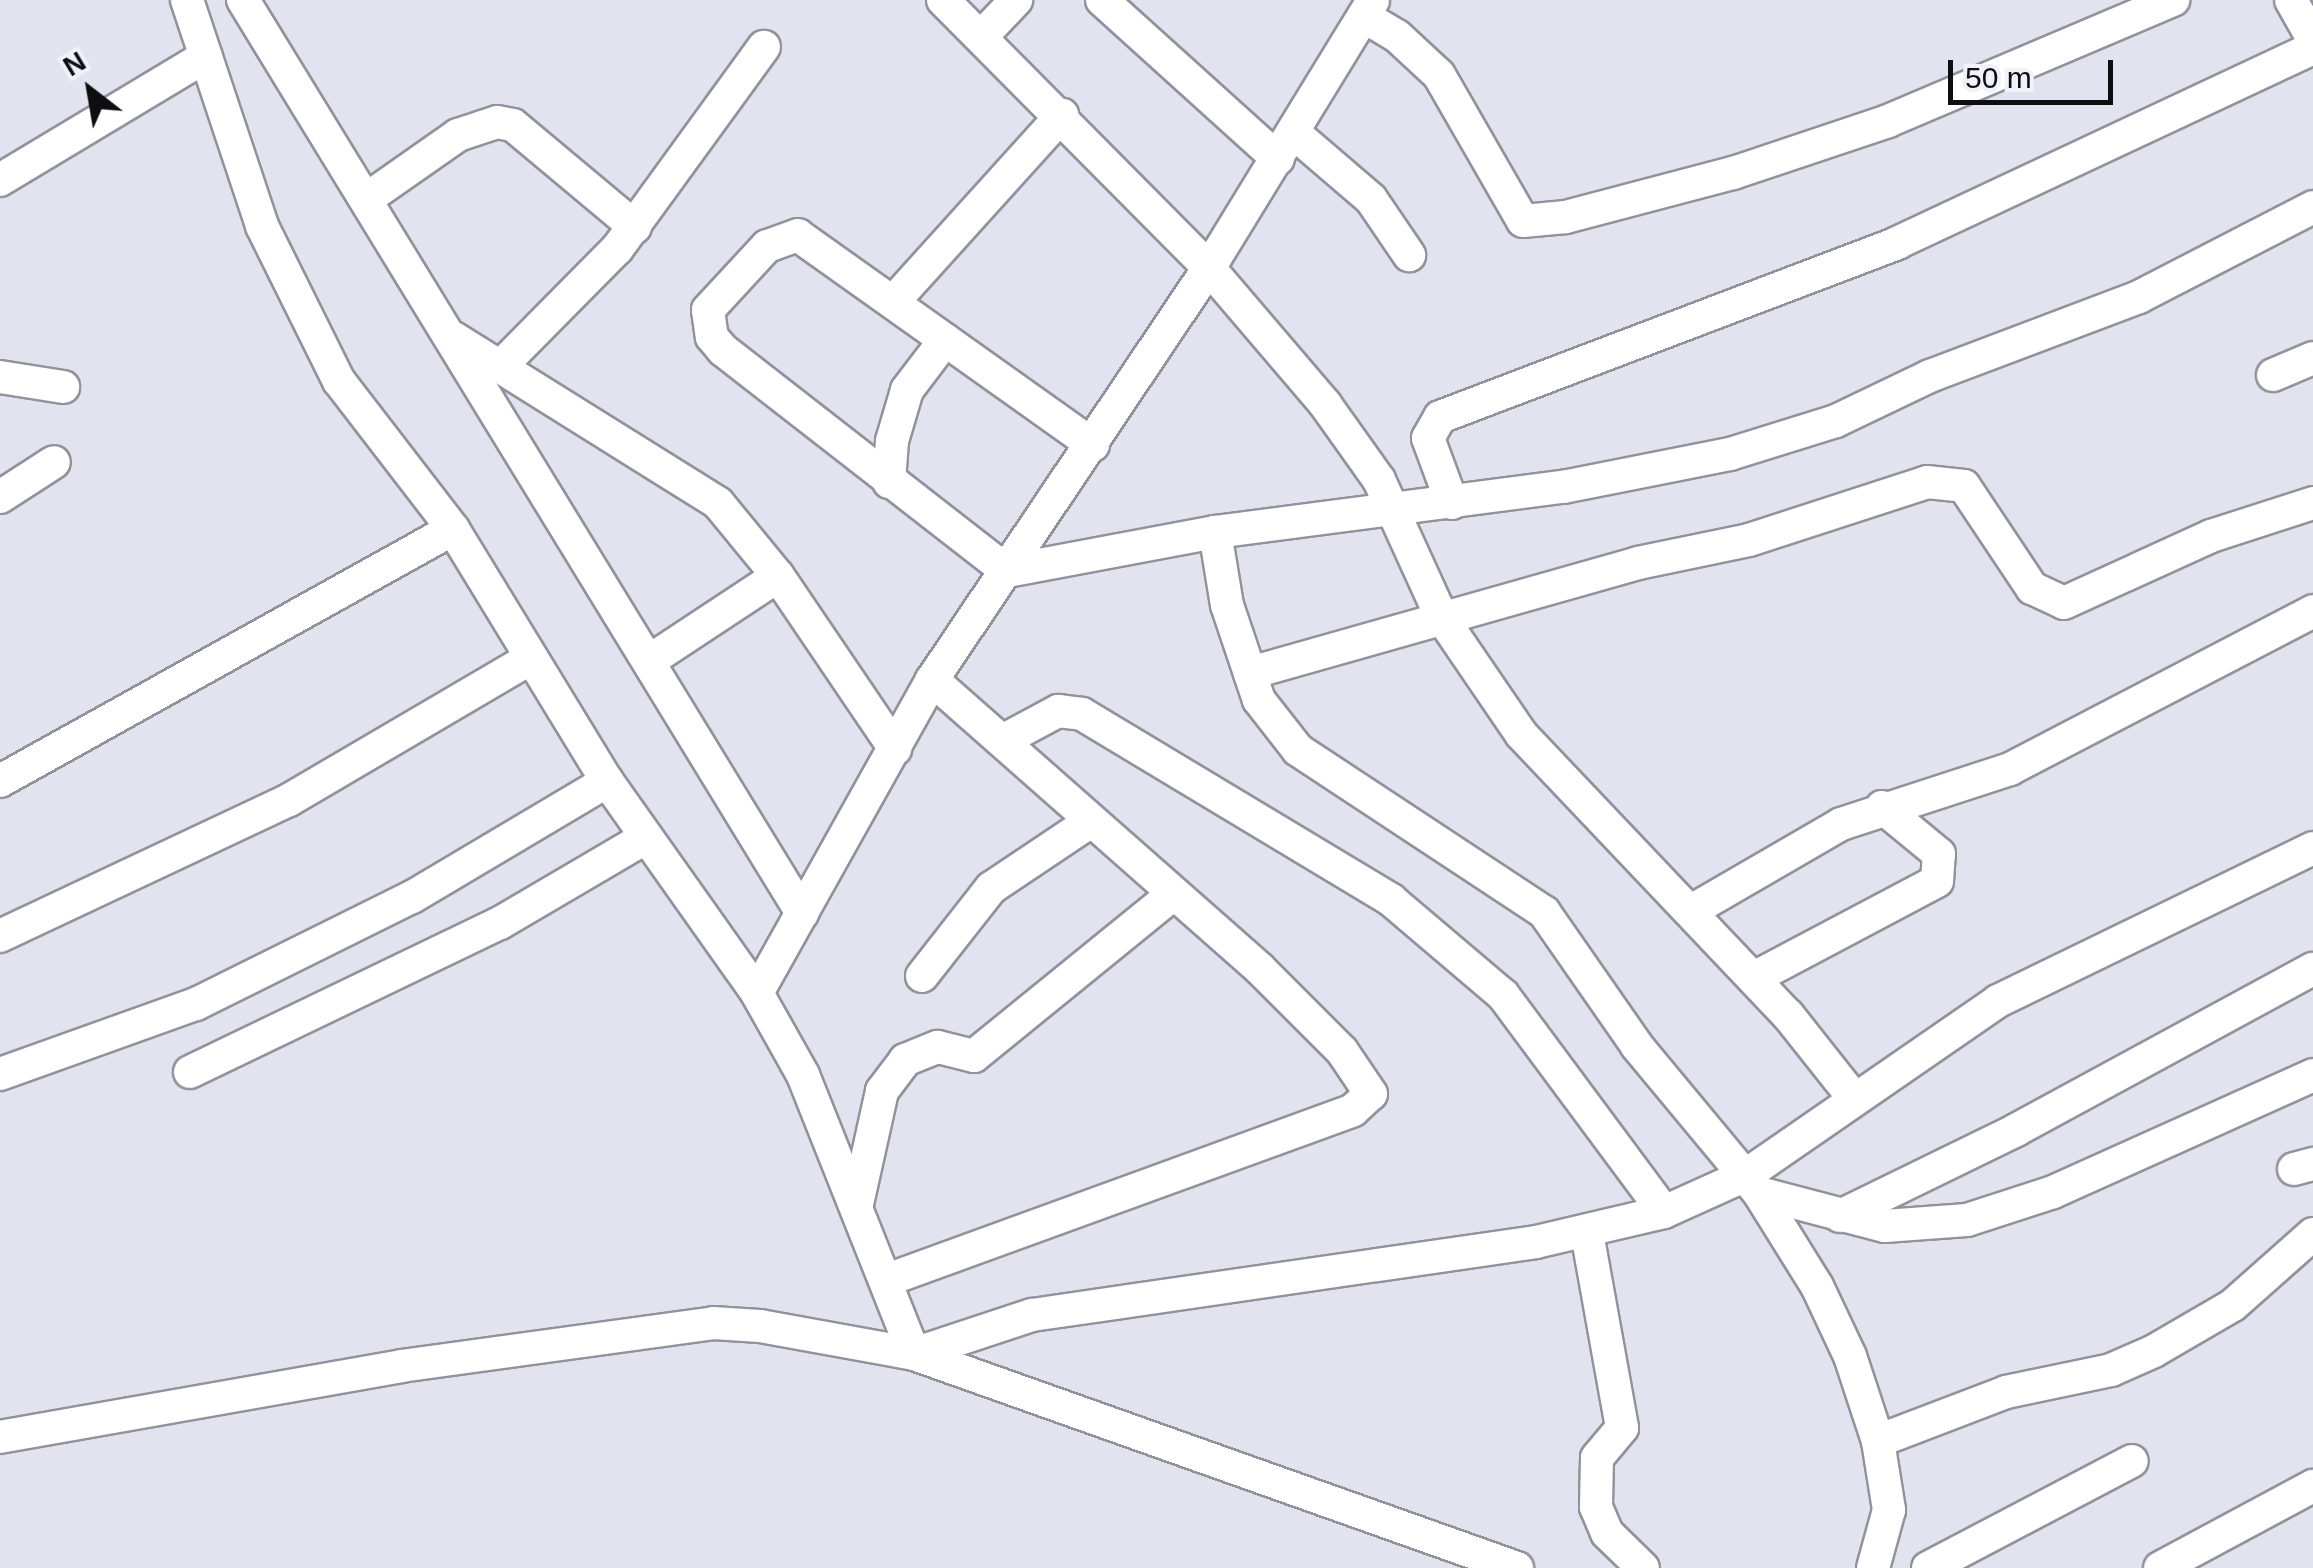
<!DOCTYPE html>
<html>
<head>
<meta charset="utf-8">
<style>
	body { margin:0 }
	#map { position:relative; width:2313px; height:1568px; overflow:hidden; background:#e3e3ef; font-family:Helvetica,sans-serif }
	div>[style] { position:absolute }
	[style*='--x'] { left:calc(var(--x)*1px); top:calc(var(--y)*1px); width:calc(var(--w)*1px); rotate:calc(var(--a)*1deg) }
	.roads { filter:drop-shadow(2px 0 #92929d) drop-shadow(-2px 0 #92929d) drop-shadow(0 2px #92929d) drop-shadow(0 -2px #92929d) }
	.minor>* { height:32px; margin:-16px; padding:0 16px; transform-origin:16px; border-radius:16px; background:#fff }
	span { translate:-50% -50%; white-space:nowrap; text-align:center; line-height:1.15; -webkit-text-stroke:9px #f1f1fc; paint-order:stroke }
	.north { position:absolute; left:40px; top:40px; width:100px; height:100px; -webkit-text-stroke:8px #f1f1fc; paint-order:stroke; rotate:329deg; font-size:28px; font-weight:700; line-height:40px; text-align:center; color:#0e0e11 }
	.north::after { content:''; display:block; margin:auto; width:35px; height:45px; background:#0e0e11; clip-path:polygon(50% 0,100% 100%,50% 72%,0 100%) }
	.scale { position:absolute; left:1948px; top:60px; width:165px; height:45px; box-sizing:border-box; border:5px solid #0e0e11; border-top:0; padding-left:12px; font-size:30px; line-height:35px; white-space:nowrap; color:#0e0e11; -webkit-text-stroke:8px #f1f1fc; paint-order:stroke }
</style>
</head>
<body>
<div id="map">
	<div class="roads">
		<div class="minor">
			<div style="--x:187;--y:0;--w:238;--a:71.6"></div>
			<div style="--x:262;--y:226;--w:173;--a:63.6"></div>
			<div style="--x:339;--y:381;--w:187;--a:52.4"></div>
			<div style="--x:453;--y:529;--w:295;--a:58.6"></div>
			<div style="--x:607;--y:781;--w:260;--a:54.7"></div>
			<div style="--x:757;--y:993;--w:94;--a:60.7"></div>
			<div style="--x:803;--y:1075;--w:300;--a:68.3"></div>
			<div style="--x:914;--y:1354;--w:124;--a:-18.3"></div>
			<div style="--x:1032;--y:1315;--w:509;--a:-8.24"></div>
			<div style="--x:1536;--y:1242;--w:131;--a:-13.2"></div>
			<div style="--x:1664;--y:1212;--w:90;--a:-24.3"></div>
			<div style="--x:1746;--y:1175;--w:306;--a:-34.6"></div>
			<div style="--x:1998;--y:1001;--w:350;--a:-25.9"></div>
			<div style="--x:243;--y:0;--w:1071;--a:58.52"></div>
			<div style="--x:943;--y:0;--w:378;--a:45.2"></div>
			<div style="--x:1209;--y:268;--w:179;--a:49.5"></div>
			<div style="--x:1325;--y:404;--w:93;--a:54.6"></div>
			<div style="--x:1379;--y:480;--w:152;--a:65.5"></div>
			<div style="--x:1442;--y:618;--w:140;--a:55.7"></div>
			<div style="--x:1521;--y:734;--w:388;--a:46.5"></div>
			<div style="--x:1788;--y:1015;--w:105;--a:51.6"></div>
			<div style="--x:1102;--y:0;--w:237;--a:42.1"></div>
			<div style="--x:2291;--y:0;--w:45;--a:60.6"></div>
			<div style="--x:1365;--y:17;--w:37;--a:31"></div>
			<div style="--x:1397;--y:36;--w:57;--a:42.9"></div>
			<div style="--x:1439;--y:75;--w:168;--a:60.1"></div>
			<div style="--x:1523;--y:221;--w:43;--a:-5.3"></div>
			<div style="--x:1566;--y:217;--w:173;--a:-14.8"></div>
			<div style="--x:1733;--y:173;--w:163;--a:-18.5"></div>
			<div style="--x:1888;--y:121;--w:310;--a:-23"></div>
			<div style="--x:982;--y:36;--w:50;--a:-46.6"></div>
			<div style="--x:1294;--y:133;--w:101;--a:40.6"></div>
			<div style="--x:1371;--y:199;--w:68;--a:55.8"></div>
			<div style="--x:0;--y:180;--w:240;--a:-31"></div>
			<div style="--x:368;--y:198;--w:110;--a:-35"></div>
			<div style="--x:458;--y:135;--w:41;--a:-18.4"></div>
			<div style="--x:497;--y:122;--w:16;--a:11"></div>
			<div style="--x:513;--y:125;--w:159;--a:39.9"></div>
			<div style="--x:894;--y:301;--w:251;--a:-47.9"></div>
			<div style="--x:454;--y:338;--w:311;--a:32"></div>
			<div style="--x:718;--y:503;--w:94;--a:50.6"></div>
			<div style="--x:778;--y:576;--w:209;--a:55.9"></div>
			<div style="--x:503;--y:364;--w:162;--a:-45.3"></div>
			<div style="--x:617;--y:249;--w:250;--a:-54"></div>
			<div style="--x:2273;--y:375;--w:43;--a:-23"></div>
			<div style="--x:0;--y:377;--w:64;--a:9"></div>
			<div style="--x:1093;--y:445;--w:362;--a:-144.6"></div>
			<div style="--x:798;--y:235;--w:33;--a:160"></div>
			<div style="--x:767;--y:246;--w:87;--a:132.7"></div>
			<div style="--x:708;--y:310;--w:27;--a:82"></div>
			<div style="--x:712;--y:337;--w:17;--a:50"></div>
			<div style="--x:723;--y:350;--w:360;--a:37.9"></div>
			<div style="--x:1007;--y:571;--w:212;--a:-10.6"></div>
			<div style="--x:1215;--y:532;--w:351;--a:-7.4"></div>
			<div style="--x:1563;--y:487;--w:170;--a:-11.2"></div>
			<div style="--x:1730;--y:454;--w:111;--a:-17.3"></div>
			<div style="--x:1836;--y:421;--w:104;--a:-25.6"></div>
			<div style="--x:1930;--y:376;--w:223;--a:-20.7"></div>
			<div style="--x:2139;--y:297;--w:196;--a:-27.3"></div>
			<div style="--x:889;--y:482;--w:41;--a:-85.8"></div>
			<div style="--x:892;--y:441;--w:53;--a:-73.6"></div>
			<div style="--x:907;--y:390;--w:63;--a:-52.8"></div>
			<div style="--x:0;--y:497;--w:64;--a:-32.9"></div>
			<div style="--x:1452;--y:503;--w:69;--a:-110.3"></div>
			<div style="--x:1428;--y:438;--w:24;--a:-60"></div>
			<div style="--x:1440;--y:417;--w:489;--a:-20.8"></div>
			<div style="--x:1897;--y:243;--w:459;--a:-25.1"></div>
			<div style="--x:1215;--y:532;--w:74;--a:80.7"></div>
			<div style="--x:1227;--y:605;--w:100;--a:71.4"></div>
			<div style="--x:1259;--y:700;--w:63;--a:52"></div>
			<div style="--x:1298;--y:750;--w:295;--a:33.4"></div>
			<div style="--x:1544;--y:912;--w:163;--a:55.2"></div>
			<div style="--x:1637;--y:1046;--w:191;--a:50.3"></div>
			<div style="--x:1759;--y:1193;--w:110;--a:58.1"></div>
			<div style="--x:1817;--y:1286;--w:77;--a:64.8"></div>
			<div style="--x:1850;--y:1356;--w:89;--a:71.8"></div>
			<div style="--x:1878;--y:1441;--w:70;--a:80.9"></div>
			<div style="--x:1889;--y:1510;--w:60;--a:105.4"></div>
			<div style="--x:649;--y:661;--w:154;--a:-33.4"></div>
			<div style="--x:1250;--y:673;--w:403;--a:-15.8"></div>
			<div style="--x:1638;--y:563;--w:113;--a:-11.7"></div>
			<div style="--x:1749;--y:540;--w:187;--a:-18"></div>
			<div style="--x:1927;--y:482;--w:37;--a:6"></div>
			<div style="--x:1964;--y:486;--w:123;--a:56.3"></div>
			<div style="--x:2032;--y:588;--w:35;--a:25"></div>
			<div style="--x:2064;--y:603;--w:162;--a:-24.5"></div>
			<div style="--x:2211;--y:536;--w:107;--a:-17.9"></div>
			<div style="--x:1002;--y:741;--w:64;--a:-28.2"></div>
			<div style="--x:1058;--y:711;--w:24;--a:7"></div>
			<div style="--x:1082;--y:714;--w:361;--a:31"></div>
			<div style="--x:1391;--y:900;--w:147;--a:40.3"></div>
			<div style="--x:1503;--y:995;--w:270;--a:53.4"></div>
			<div style="--x:0;--y:781;--w:518;--a:-29.09"></div>
			<div style="--x:1691;--y:911;--w:173;--a:-30.1"></div>
			<div style="--x:1841;--y:824;--w:178;--a:-18"></div>
			<div style="--x:2010;--y:769;--w:342;--a:-27.5"></div>
			<div style="--x:0;--y:936;--w:319;--a:-25.2"></div>
			<div style="--x:289;--y:800;--w:277;--a:-30.4"></div>
			<div style="--x:922;--y:976;--w:112;--a:-51.9"></div>
			<div style="--x:991;--y:888;--w:120;--a:-33.8"></div>
			<div style="--x:1754;--y:978;--w:207;--a:-27.9"></div>
			<div style="--x:1937;--y:881;--w:27;--a:-86"></div>
			<div style="--x:1939;--y:854;--w:74;--a:-140.5"></div>
			<div style="--x:757;--y:993;--w:359;--a:-60.8"></div>
			<div style="--x:932;--y:680;--w:496;--a:-56.1"></div>
			<div style="--x:1209;--y:268;--w:314;--a:-58.5"></div>
			<div style="--x:190;--y:1072;--w:344;--a:-25.7"></div>
			<div style="--x:500;--y:923;--w:168;--a:-30.4"></div>
			<div style="--x:0;--y:1074;--w:208;--a:-19.7"></div>
			<div style="--x:196;--y:1004;--w:241;--a:-26.4"></div>
			<div style="--x:412;--y:897;--w:227;--a:-30.7"></div>
			<div style="--x:2294;--y:1169;--w:20;--a:-15"></div>
			<div style="--x:1759;--y:1193;--w:130;--a:14.7"></div>
			<div style="--x:1885;--y:1226;--w:82;--a:-4.2"></div>
			<div style="--x:1967;--y:1220;--w:90;--a:-18"></div>
			<div style="--x:2053;--y:1192;--w:285;--a:-24.2"></div>
			<div style="--x:857;--y:1204;--w:116;--a:-77.5"></div>
			<div style="--x:882;--y:1091;--w:39;--a:-53"></div>
			<div style="--x:905;--y:1060;--w:35;--a:-22"></div>
			<div style="--x:938;--y:1047;--w:37;--a:14"></div>
			<div style="--x:974;--y:1056;--w:257;--a:-39.1"></div>
			<div style="--x:1840;--y:1216;--w:196;--a:-26"></div>
			<div style="--x:2016;--y:1130;--w:338;--a:-28.5"></div>
			<div style="--x:1587;--y:1233;--w:198;--a:79.8"></div>
			<div style="--x:1622;--y:1428;--w:39;--a:130"></div>
			<div style="--x:1597;--y:1458;--w:49;--a:91.2"></div>
			<div style="--x:1596;--y:1507;--w:28;--a:67"></div>
			<div style="--x:1607;--y:1533;--w:50;--a:44.2"></div>
			<div style="--x:887;--y:1280;--w:496;--a:-20"></div>
			<div style="--x:1353;--y:1110;--w:24;--a:-42"></div>
			<div style="--x:1371;--y:1094;--w:52;--a:-124"></div>
			<div style="--x:1342;--y:1051;--w:117;--a:-135"></div>
			<div style="--x:1259;--y:968;--w:436;--a:-138.6"></div>
			<div style="--x:0;--y:1437;--w:407;--a:-10"></div>
			<div style="--x:401;--y:1366;--w:315;--a:-7.8"></div>
			<div style="--x:713;--y:1323;--w:47;--a:3.7"></div>
			<div style="--x:760;--y:1326;--w:157;--a:10.3"></div>
			<div style="--x:914;--y:1354;--w:640;--a:19.54"></div>
			<div style="--x:1878;--y:1441;--w:137;--a:-20.9"></div>
			<div style="--x:2006;--y:1392;--w:107;--a:-11.8"></div>
			<div style="--x:2111;--y:1370;--w:47;--a:-23.8"></div>
			<div style="--x:2154;--y:1351;--w:91;--a:-30.2"></div>
			<div style="--x:2233;--y:1305;--w:107;--a:-41.6"></div>
			<div style="--x:1928;--y:1568;--w:230;--a:-27.7"></div>
			<div style="--x:2160;--y:1568;--w:174;--a:-28.2"></div>
		</div>
	</div>
	<div class="north">N</div>
	<div class="scale">50 m</div>
</div>
</body>
</html>
